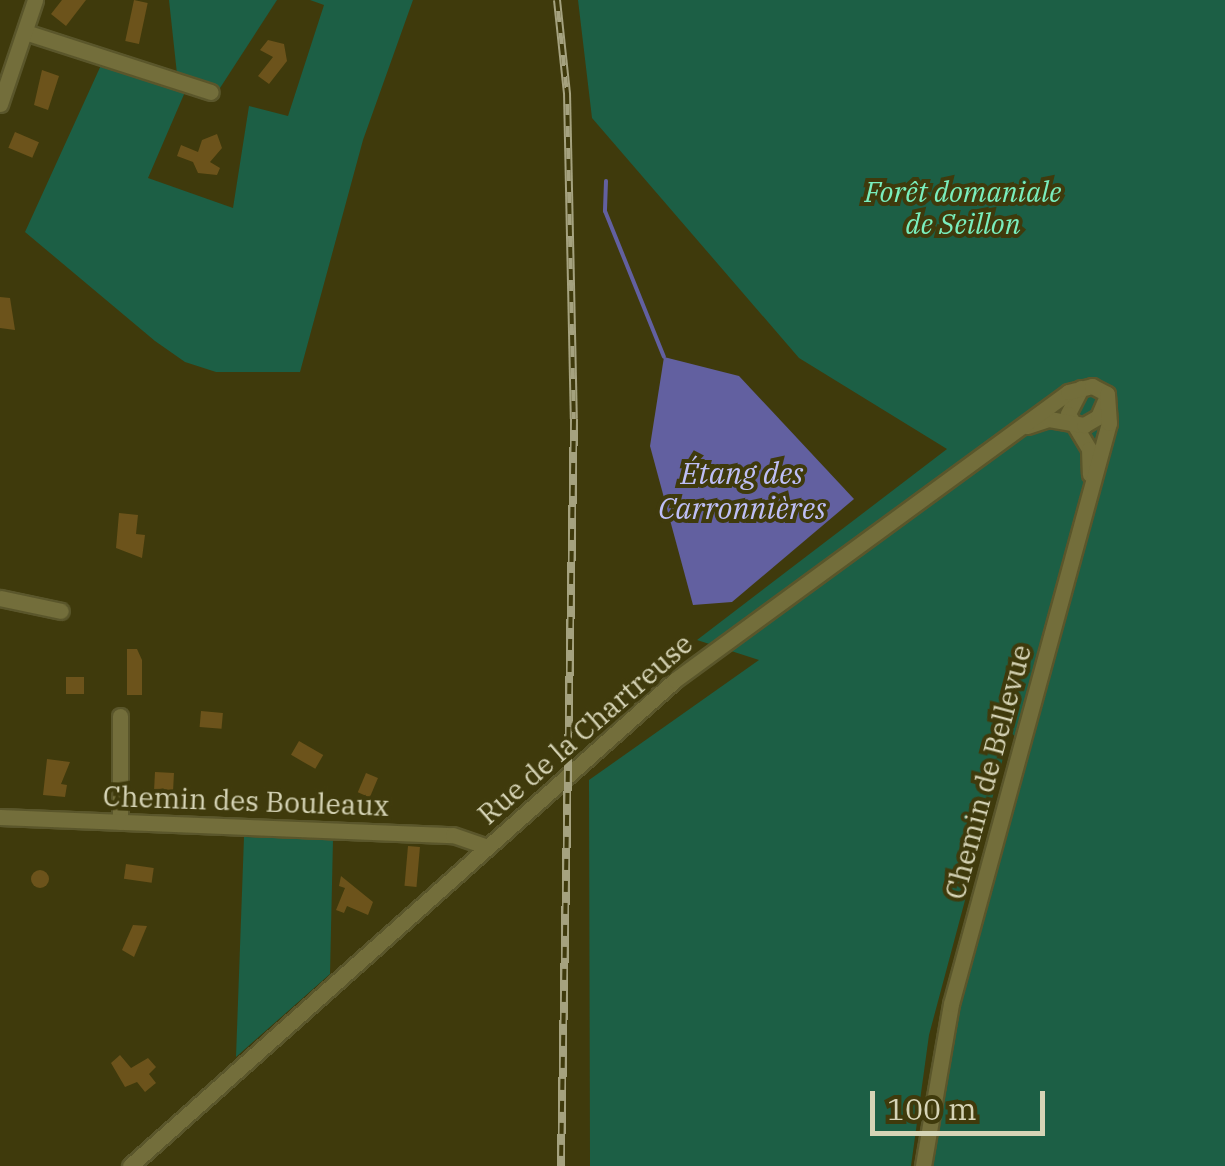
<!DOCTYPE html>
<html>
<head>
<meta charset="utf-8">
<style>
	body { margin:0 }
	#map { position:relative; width:1225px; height:1166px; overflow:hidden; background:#3f3a0c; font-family:"IBM Plex Serif",serif }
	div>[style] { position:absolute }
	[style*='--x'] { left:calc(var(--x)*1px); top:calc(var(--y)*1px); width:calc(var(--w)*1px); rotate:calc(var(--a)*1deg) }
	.green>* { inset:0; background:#1c5f45 }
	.water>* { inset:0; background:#6260a0 }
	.stream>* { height:4px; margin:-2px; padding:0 2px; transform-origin:2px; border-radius:2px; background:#6260a0 }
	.building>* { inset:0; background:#6c531b; transform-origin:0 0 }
	.round { border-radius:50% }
	.roads { filter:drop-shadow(2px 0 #5a562b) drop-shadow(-2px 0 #5a562b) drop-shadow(0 2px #5a562b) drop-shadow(0 -2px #5a562b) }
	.minor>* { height:15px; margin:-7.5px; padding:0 7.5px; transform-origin:7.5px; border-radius:7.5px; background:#736e3b }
	.rail>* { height:8px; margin-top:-4px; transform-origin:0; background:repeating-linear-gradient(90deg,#3f3a0c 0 11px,#a5a27f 0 22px); box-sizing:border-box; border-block:2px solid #a5a27f }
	span { translate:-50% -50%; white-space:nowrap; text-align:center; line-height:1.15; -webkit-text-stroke:8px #3f3a0c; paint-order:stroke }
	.park-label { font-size:28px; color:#79eebd; font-style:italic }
	.street-label { font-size:28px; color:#d6d4b6 }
	.water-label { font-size:30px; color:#bebff6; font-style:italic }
	.scale { position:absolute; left:870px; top:1091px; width:175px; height:45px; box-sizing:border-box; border:5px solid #d6d4b6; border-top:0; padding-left:12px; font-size:30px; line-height:35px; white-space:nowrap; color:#d6d4b6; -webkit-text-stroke:8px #3f3a0c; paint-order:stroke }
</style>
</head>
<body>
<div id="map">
	<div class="green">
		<div style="clip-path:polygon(169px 0,277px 0,220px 88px,177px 74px)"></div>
		<div style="clip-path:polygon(310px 0,413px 0,363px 140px,300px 372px,216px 372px,185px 362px,155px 341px,25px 232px,102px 63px,185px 92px,148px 178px,233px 208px,249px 106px,288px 116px,324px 5px)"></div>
		<div style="clip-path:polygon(578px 0,1225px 0,1225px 1166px,931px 1166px,958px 1009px,1028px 747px,1010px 732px,929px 1035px,911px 1166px,590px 1166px,589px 780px,759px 660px,697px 640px,947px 449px,799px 358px,592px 118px)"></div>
		<div style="clip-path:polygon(244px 837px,333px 839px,330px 974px,236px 1057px)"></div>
	</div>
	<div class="water">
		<div style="clip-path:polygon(664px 357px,739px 376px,854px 499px,732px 602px,693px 605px,650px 446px)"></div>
	</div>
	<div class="stream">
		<div style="--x:606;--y:181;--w:30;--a:92"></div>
		<div style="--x:605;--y:211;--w:157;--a:68"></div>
	</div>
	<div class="building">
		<div style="clip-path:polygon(62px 0,86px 0,66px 26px,51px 14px)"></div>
		<div style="left:134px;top:0;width:14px;height:42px;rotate:12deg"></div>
		<div style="clip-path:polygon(268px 40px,284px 44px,287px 61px,269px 84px,258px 76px,273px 57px,260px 50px)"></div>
		<div style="clip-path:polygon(42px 70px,59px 76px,48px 110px,34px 105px)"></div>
		<div style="left:15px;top:132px;width:26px;height:17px;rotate:23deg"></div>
		<div style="clip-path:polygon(217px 134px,222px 148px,210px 162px,220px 168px,217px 175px,198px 173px,193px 162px,177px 156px,181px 145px,198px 152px,202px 140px)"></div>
		<div style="clip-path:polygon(0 297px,10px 298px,15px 330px,0 328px)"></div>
		<div style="clip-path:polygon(119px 513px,138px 515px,136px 534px,145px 535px,142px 558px,116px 548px)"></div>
		<div style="clip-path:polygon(127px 649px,137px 649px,142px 660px,142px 695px,127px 695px)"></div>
		<div style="left:66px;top:677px;width:18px;height:17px"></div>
		<div style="left:201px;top:711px;width:22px;height:16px;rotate:5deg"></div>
		<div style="left:299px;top:741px;width:28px;height:16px;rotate:30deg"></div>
		<div style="clip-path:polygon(47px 759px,70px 762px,61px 784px,67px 785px,65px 797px,43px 795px)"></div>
		<div style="left:155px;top:772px;width:19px;height:17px;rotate:3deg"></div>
		<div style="left:366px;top:773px;width:13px;height:21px;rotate:23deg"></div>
		<div style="left:408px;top:846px;width:12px;height:40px;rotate:5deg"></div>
		<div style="left:126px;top:864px;width:28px;height:15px;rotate:8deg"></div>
		<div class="round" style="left:31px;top:870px;width:18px;height:18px"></div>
		<div style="clip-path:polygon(341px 876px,373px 902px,368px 915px,347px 906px,344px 913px,336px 910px,345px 888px,339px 886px)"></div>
		<div style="clip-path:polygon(133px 925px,147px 926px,134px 957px,122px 950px)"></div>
		<div style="clip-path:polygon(120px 1055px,131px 1068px,148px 1058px,156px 1067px,149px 1074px,156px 1083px,145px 1092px,137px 1082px,125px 1087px,111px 1063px)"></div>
	</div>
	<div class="roads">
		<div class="minor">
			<div style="--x:25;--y:32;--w:195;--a:17.9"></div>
			<div style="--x:0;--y:104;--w:110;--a:-71.4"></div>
			<div style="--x:1081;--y:388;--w:29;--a:117"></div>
			<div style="--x:1068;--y:414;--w:41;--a:59"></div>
			<div style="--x:1089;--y:449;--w:25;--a:88"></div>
			<div style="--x:1027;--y:426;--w:23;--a:-18"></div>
			<div style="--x:1049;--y:419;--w:36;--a:10"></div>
			<div style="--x:1084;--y:425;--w:16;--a:-30"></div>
			<div style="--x:1098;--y:417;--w:21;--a:-67"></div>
			<div style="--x:0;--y:598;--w:62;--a:12"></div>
			<div style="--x:120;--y:716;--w:106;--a:90"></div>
			<div style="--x:0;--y:817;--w:453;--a:2.3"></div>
			<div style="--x:453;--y:835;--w:36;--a:19"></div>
			<div style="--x:130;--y:1166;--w:730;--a:-41.72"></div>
			<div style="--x:675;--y:680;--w:487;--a:-36.2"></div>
			<div style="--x:1068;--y:392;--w:25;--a:-14"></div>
			<div style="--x:1092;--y:386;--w:17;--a:28"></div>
			<div style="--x:923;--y:1166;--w:164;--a:-80.2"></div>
			<div style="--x:951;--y:1004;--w:602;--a:-74.79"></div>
			<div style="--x:1109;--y:423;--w:29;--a:-94"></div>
		</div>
	</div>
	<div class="rail">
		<div style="--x:557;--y:0;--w:94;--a:83.9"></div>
		<div style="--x:567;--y:93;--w:326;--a:88.8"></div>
		<div style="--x:574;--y:419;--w:747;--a:91"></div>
	</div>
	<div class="park-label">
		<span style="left:963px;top:208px">Forêt domaniale<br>de Seillon</span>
	</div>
	<div class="street-label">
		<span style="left:585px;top:729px;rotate:-41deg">Rue de la Chartreuse</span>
		<span style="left:988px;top:772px;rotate:-75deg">Chemin de Bellevue</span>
		<span style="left:246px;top:801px;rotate:2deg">Chemin des Bouleaux</span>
	</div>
	<div class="water-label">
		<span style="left:742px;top:490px">Étang des<br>Carronnières</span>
	</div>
	<div class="scale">100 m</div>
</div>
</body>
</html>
